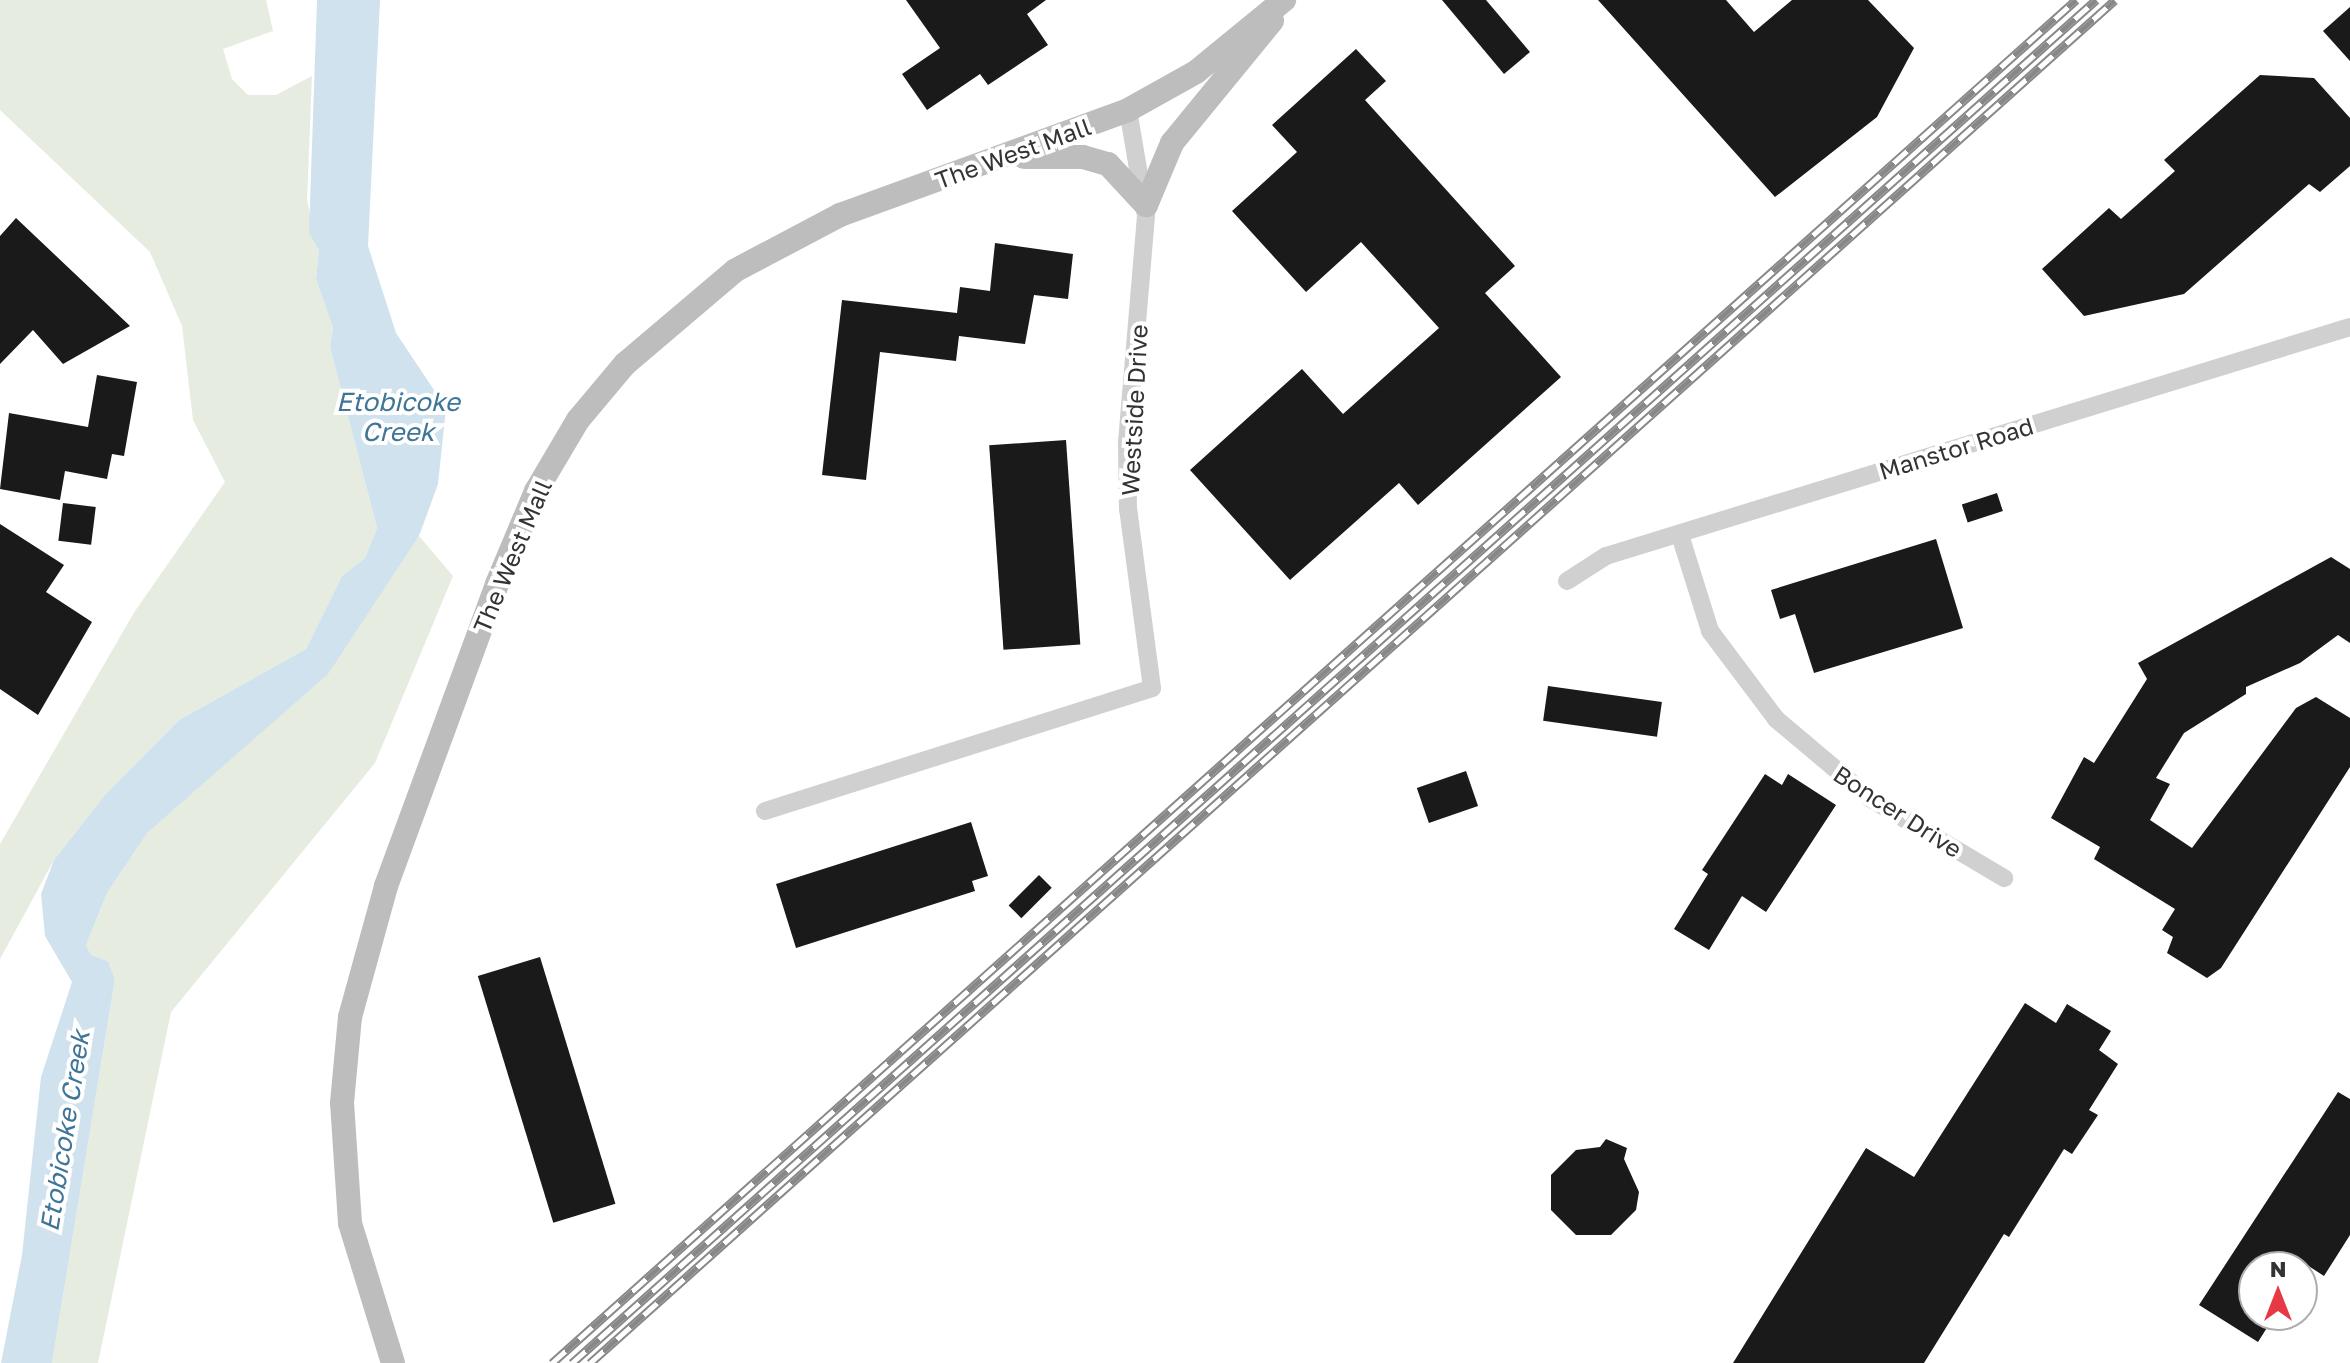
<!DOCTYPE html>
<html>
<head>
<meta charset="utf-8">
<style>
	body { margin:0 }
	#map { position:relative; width:2350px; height:1363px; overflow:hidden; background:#fff; font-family:"Golos Text",sans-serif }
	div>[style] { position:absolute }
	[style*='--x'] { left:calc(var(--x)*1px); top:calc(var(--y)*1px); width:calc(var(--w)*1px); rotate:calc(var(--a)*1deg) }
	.green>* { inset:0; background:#e6ecdf }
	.water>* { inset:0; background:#cfe2ee }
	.building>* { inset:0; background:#1a1a1a; transform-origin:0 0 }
	.street>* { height:18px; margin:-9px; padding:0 9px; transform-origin:9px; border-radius:9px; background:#d0d0d0 }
	.secondary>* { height:24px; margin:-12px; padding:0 12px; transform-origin:12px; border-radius:12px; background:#bdbdbd }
	.rail>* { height:9px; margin-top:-4.5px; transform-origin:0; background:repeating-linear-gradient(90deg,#fff 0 18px,#888 0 36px); box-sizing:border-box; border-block:2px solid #888 }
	span { translate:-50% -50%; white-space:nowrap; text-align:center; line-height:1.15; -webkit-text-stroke:8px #fff; paint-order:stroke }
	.street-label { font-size:24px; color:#333 }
	.water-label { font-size:26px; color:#3f7597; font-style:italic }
	.north { position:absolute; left:2238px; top:1251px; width:80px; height:80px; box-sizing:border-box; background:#fff; border:2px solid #adadad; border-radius:50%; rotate:0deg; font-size:22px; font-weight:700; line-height:32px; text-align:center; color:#333 }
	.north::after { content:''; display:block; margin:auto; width:28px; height:36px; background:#e63946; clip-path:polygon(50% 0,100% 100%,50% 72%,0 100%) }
</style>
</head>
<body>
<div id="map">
	<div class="green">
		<div style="clip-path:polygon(0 0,266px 0,273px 31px,223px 49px,232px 79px,248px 95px,276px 95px,312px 76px,307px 200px,319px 250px,316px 279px,333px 328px,330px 347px,377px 528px,365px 558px,342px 576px,306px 649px,179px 720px,104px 796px,54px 860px,0 959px,0 844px,135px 611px,225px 482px,193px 420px,182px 326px,150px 252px,0 110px)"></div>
		<div style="clip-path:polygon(419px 536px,453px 576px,375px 763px,171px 1012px,98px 1363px,52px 1363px,115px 979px,108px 961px,91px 955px,86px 945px,107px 893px,148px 832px,384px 588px)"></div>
	</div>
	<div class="water">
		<div style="clip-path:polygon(317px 0,380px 0,368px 246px,396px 333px,446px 408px,438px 484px,419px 536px,328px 674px,148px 832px,107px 893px,86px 945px,91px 955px,108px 961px,115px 979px,52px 1363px,1px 1363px,22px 1255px,41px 1077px,72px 982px,45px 936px,41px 894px,54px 860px,104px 796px,179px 720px,306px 649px,342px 576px,365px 558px,377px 528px,330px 347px,333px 328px,316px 279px,319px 250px,309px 233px)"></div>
	</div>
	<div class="building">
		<div style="clip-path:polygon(906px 0,1046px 0,1027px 14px,1048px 45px,988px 85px,980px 74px,927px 110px,902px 74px,940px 48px)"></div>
		<div style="clip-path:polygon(1442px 0,1486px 0,1530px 52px,1504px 74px)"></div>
		<div style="clip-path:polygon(1598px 0,1726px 0,1754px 32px,1792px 0,1868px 0,1914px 48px,1877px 117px,1775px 197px)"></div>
		<div style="clip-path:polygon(2350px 7px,2350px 61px,2323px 31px)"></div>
		<div style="clip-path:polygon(1356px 49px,1386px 81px,1365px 100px,1515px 266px,1485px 293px,1561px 377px,1418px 505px,1399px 483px,1290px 580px,1190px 470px,1302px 369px,1343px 414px,1439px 328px,1361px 242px,1306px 292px,1232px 211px,1297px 152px,1272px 125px)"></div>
		<div style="clip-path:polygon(2260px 75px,2314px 78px,2350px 118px,2350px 166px,2320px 192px,2309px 184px,2184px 294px,2084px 316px,2042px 269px,2109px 208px,2121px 219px,2175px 171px,2164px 160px)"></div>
		<div style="clip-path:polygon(16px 218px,130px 326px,63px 364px,33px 330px,0 364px,0 236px)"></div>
		<div style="clip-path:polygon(995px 243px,1073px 254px,1068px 299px,1034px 295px,1025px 344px,959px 336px,956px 361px,880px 352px,866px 480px,822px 475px,842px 300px,957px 313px,960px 287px,990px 291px)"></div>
		<div style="clip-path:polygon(97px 375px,137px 382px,124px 456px,112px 454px,107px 479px,65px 471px,60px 500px,0 489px,9px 413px,88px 427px)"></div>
		<div style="left:1066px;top:440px;width:205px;height:77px;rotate:86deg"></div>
		<div style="left:1997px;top:493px;width:19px;height:37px;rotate:72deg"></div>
		<div style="left:63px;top:503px;width:33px;height:38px;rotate:7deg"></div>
		<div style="clip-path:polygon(0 524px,64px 565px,46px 592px,92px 622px,38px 715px,0 689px)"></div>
		<div style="clip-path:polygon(1936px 539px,1963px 628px,1814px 673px,1795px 614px,1780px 619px,1771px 590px)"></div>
		<div style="clip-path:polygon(2331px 557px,2350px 569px,2350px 643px,2338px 635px,2300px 663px,2246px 687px,2246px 694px,2184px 733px,2156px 778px,2170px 784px,2150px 820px,2192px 848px,2296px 708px,2316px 697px,2350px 718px,2350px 767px,2221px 968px,2207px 978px,2167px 953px,2173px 937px,2162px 930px,2175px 909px,2094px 859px,2100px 847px,2051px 818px,2084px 757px,2094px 763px,2147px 679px,2138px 663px)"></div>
		<div style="left:1548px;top:686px;width:115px;height:35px;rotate:8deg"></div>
		<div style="left:1466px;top:771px;width:37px;height:52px;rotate:71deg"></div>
		<div style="clip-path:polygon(1765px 774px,1782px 785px,1788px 774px,1836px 805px,1766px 912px,1742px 896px,1709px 950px,1674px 929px,1708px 874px,1702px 870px)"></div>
		<div style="clip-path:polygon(971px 822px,988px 876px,972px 881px,975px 891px,796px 948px,776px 884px)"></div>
		<div style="left:1039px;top:875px;width:18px;height:43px;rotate:45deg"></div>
		<div style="left:540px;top:957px;width:258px;height:65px;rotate:73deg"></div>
		<div style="clip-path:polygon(2025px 1003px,2056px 1023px,2067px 1004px,2111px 1031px,2099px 1050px,2118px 1064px,2089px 1110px,2098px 1115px,2072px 1154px,2064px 1149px,2009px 1237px,2004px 1234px,1924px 1363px,1733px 1363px,1866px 1148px,1914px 1177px)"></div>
		<div style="clip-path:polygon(2338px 1092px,2350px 1099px,2350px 1235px,2324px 1276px,2307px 1265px,2254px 1267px,2254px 1315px,2275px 1315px,2258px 1342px,2199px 1305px)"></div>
		<div style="clip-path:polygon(1606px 1139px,1627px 1148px,1624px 1159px,1639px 1192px,1636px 1210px,1611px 1235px,1576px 1235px,1551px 1210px,1551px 1175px,1576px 1150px,1600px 1147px)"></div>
	</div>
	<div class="street">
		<div style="--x:1680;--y:535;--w:101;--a:72.6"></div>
		<div style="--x:1710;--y:631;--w:110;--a:53.1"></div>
		<div style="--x:1776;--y:719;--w:124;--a:40.1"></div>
		<div style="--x:1871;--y:799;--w:155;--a:30.7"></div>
		<div style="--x:1567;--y:581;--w:46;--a:-32.7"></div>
		<div style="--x:1606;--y:556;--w:778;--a:-17.11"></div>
		<div style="--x:765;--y:811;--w:406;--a:-17.6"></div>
		<div style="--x:1152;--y:688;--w:181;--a:-97.6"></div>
		<div style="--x:1128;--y:509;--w:67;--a:-90.9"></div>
		<div style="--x:1127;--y:442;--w:227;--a:-85.2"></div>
		<div style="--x:1146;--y:216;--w:108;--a:-99.6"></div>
	</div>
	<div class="secondary">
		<div style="--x:1024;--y:157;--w:59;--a:0"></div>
		<div style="--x:1083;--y:157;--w:26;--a:16"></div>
		<div style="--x:1108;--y:164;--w:56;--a:47.2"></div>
		<div style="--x:1146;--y:205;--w:67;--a:-67.2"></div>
		<div style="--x:1172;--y:143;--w:158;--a:-50.7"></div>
		<div style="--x:393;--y:1363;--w:146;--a:-107.1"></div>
		<div style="--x:350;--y:1223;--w:120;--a:-93.8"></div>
		<div style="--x:342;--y:1103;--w:86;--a:-84.7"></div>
		<div style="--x:350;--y:1017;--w:136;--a:-74.6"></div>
		<div style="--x:386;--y:886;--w:322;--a:-69.8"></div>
		<div style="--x:497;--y:584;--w:101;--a:-67.2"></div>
		<div style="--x:536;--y:491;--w:82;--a:-59.4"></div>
		<div style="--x:578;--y:420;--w:73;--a:-50"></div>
		<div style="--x:625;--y:364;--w:145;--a:-40.3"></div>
		<div style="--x:736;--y:270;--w:118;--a:-27.9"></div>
		<div style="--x:840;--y:215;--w:307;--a:-20"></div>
		<div style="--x:1128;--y:110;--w:78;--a:-29.2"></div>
		<div style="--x:1196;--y:72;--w:114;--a:-39.3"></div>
	</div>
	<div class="rail">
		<div style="--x:552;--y:1363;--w:2045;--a:-41.81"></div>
		<div style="--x:572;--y:1363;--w:2045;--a:-41.81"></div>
		<div style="--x:590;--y:1363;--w:2045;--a:-41.79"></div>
	</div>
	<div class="street-label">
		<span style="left:1013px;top:153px;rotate:-20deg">The West Mall</span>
		<span style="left:1134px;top:410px;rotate:-87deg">Westside Drive</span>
		<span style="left:1956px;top:448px;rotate:-17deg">Manstor Road</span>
		<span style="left:512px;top:556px;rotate:-67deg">The West Mall</span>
		<span style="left:1898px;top:811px;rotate:33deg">Boncer Drive</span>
	</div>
	<div class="water-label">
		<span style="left:398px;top:417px">Etobicoke<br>Creek</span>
		<span style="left:65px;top:1131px;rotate:-81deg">Etobicoke Creek</span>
	</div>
	<div class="north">N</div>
</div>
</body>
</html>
